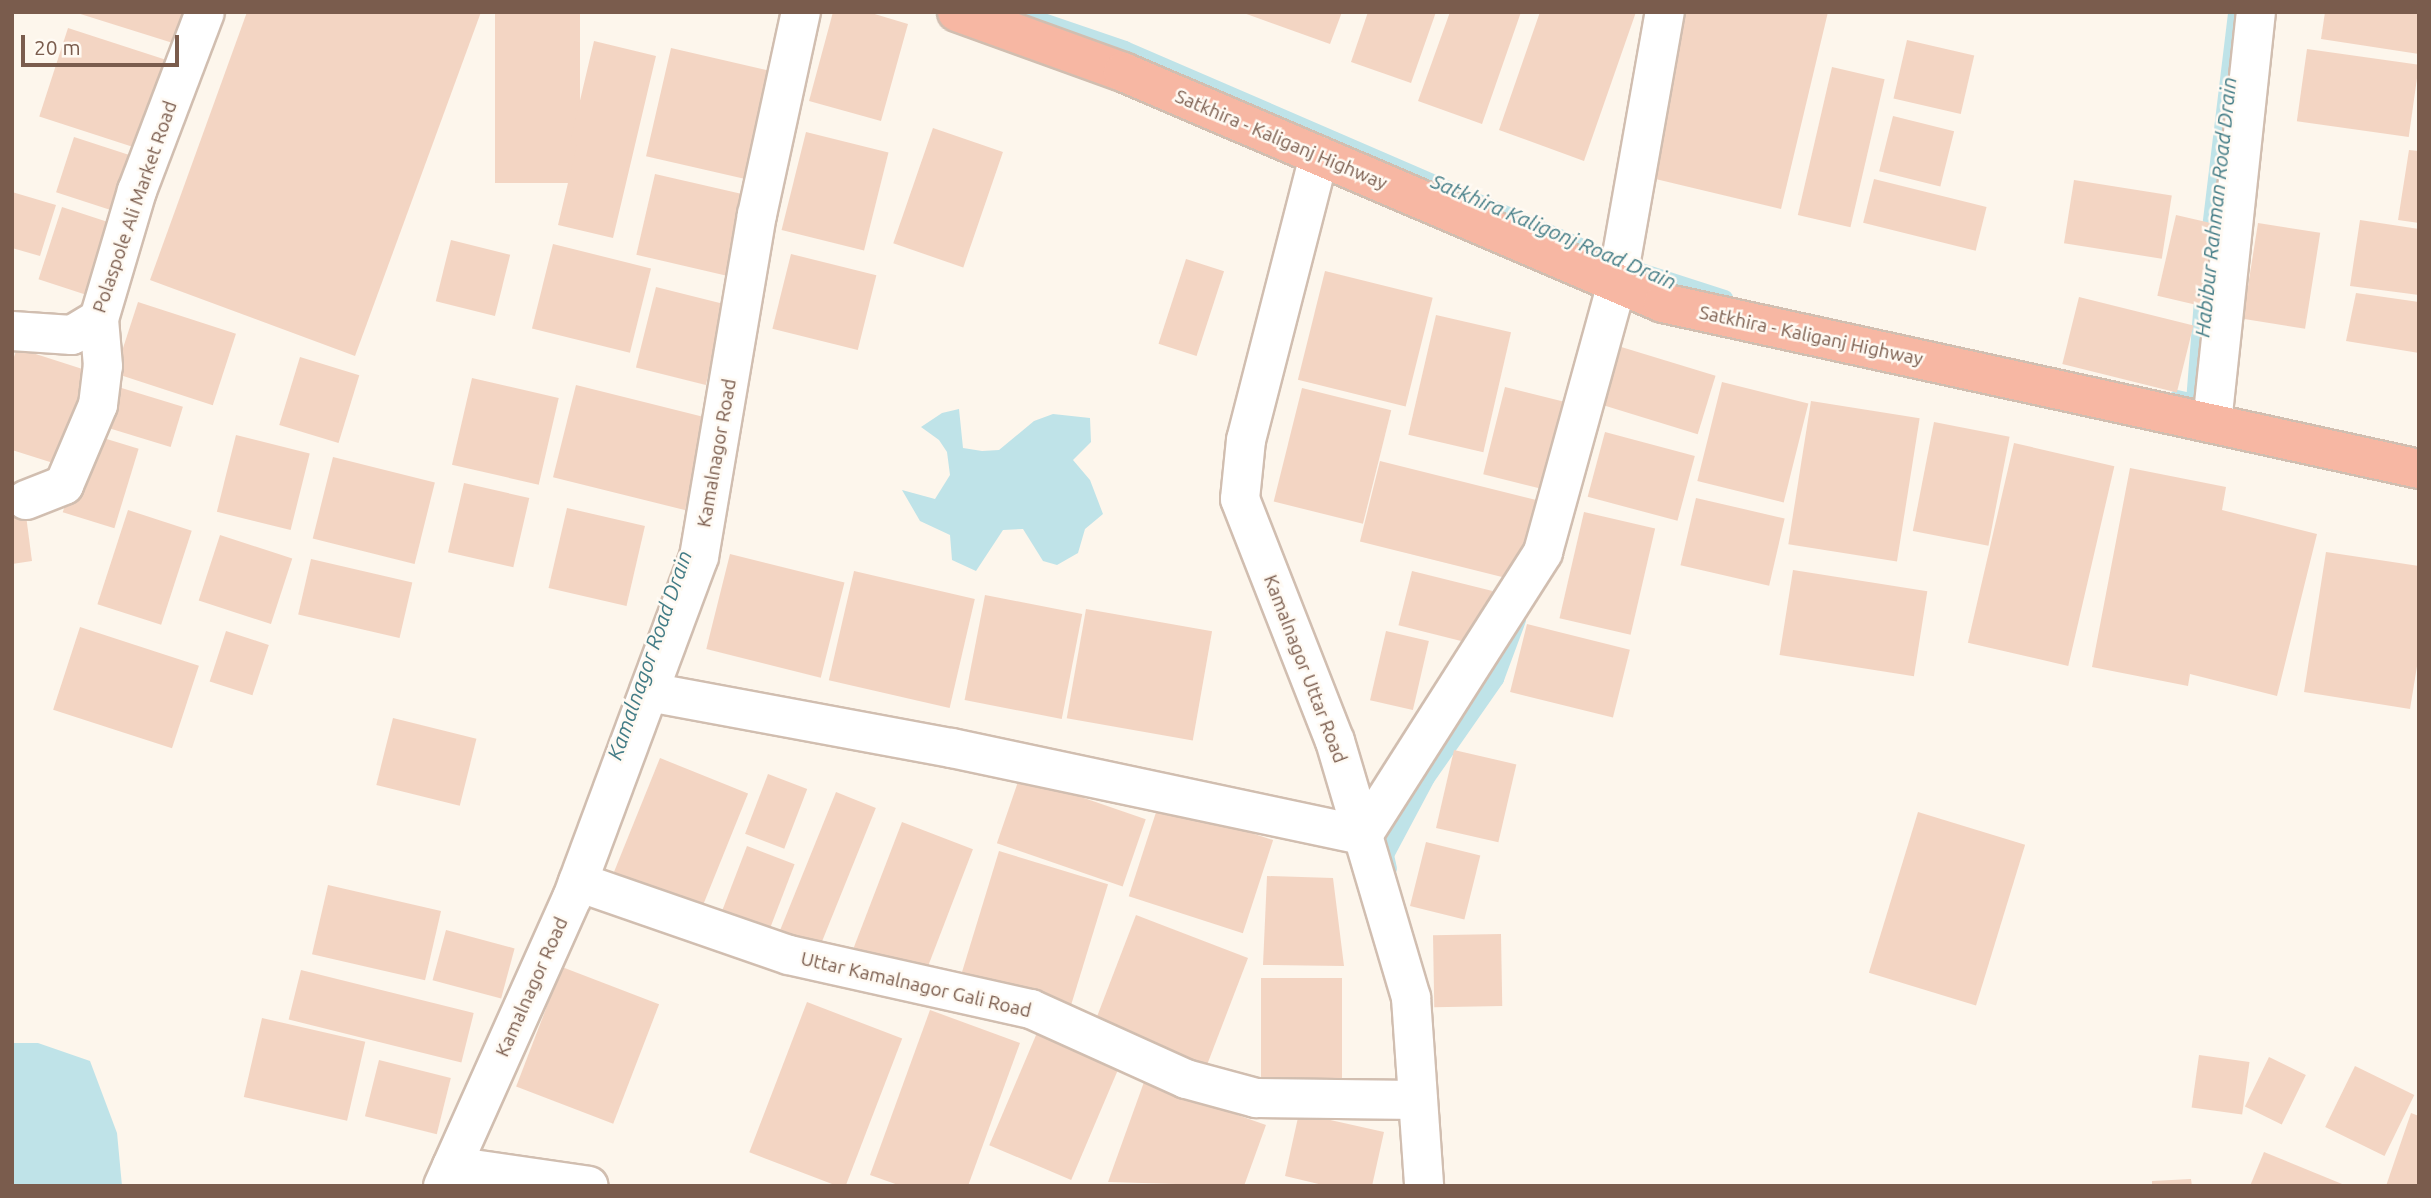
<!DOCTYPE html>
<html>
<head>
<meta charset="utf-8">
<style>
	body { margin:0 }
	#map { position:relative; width:2431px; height:1198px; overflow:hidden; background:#fdf6ec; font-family:Ubuntu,sans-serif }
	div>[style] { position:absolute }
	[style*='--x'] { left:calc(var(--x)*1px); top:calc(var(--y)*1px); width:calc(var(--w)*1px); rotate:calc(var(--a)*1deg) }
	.water>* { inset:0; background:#bfe3e8 }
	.stream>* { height:16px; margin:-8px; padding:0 8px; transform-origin:8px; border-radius:8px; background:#bfe3e8 }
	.building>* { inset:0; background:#f3d5c3; transform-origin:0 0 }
	.roads { filter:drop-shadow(2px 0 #d1beb0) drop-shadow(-2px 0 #d1beb0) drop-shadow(0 2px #d1beb0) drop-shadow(0 -2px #d1beb0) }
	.minor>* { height:38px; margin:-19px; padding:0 19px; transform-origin:19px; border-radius:19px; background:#fff }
	.highway>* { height:38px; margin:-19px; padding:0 19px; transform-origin:19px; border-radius:19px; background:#f7b7a3 }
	span { translate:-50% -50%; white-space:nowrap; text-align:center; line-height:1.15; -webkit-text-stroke:5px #fffaf3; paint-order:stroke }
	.street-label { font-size:19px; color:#7a5c4d }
	.water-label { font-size:21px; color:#437c86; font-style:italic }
	.frame { position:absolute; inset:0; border:14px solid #7a5c4d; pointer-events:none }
	.scale { position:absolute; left:21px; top:35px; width:158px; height:32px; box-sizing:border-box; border:4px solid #7a5c4d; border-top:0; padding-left:9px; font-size:21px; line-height:24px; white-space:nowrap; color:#7a5c4d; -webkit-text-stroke:5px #fffaf3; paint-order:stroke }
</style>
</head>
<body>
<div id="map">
	<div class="water">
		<div style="clip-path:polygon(959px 409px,963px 448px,982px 451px,999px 450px,1034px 421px,1053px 414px,1090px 418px,1091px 442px,1073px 460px,1090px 480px,1103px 514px,1085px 529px,1078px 553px,1057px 565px,1043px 561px,1023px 529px,1003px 530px,976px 571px,952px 560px,950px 535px,920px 521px,902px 490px,935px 499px,950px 475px,947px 452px,939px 440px,921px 427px,942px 413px)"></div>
		<div style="clip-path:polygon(12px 1043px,38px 1043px,90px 1061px,117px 1133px,122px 1186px,12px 1186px)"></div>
	</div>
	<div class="stream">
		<div style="--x:1017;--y:12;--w:114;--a:18.9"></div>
		<div style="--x:1125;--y:49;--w:549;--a:23.39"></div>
		<div style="--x:1629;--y:267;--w:101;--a:17.9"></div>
		<div style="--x:2208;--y:245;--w:235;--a:-83.1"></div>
		<div style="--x:2177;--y:398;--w:17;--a:13"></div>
		<div style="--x:2194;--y:402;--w:114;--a:-85.5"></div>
		<div style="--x:1389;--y:869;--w:14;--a:-102"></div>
		<div style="--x:1386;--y:855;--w:87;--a:-62"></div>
		<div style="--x:1427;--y:778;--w:121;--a:-55.1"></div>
		<div style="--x:1496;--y:679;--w:63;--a:-69.6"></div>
	</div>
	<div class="building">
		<div style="clip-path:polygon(74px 12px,186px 12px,176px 44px)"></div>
		<div style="clip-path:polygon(247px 12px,481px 12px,355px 356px,150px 280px)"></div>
		<div style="left:495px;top:12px;width:85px;height:171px"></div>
		<div style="clip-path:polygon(833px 12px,868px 12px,908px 24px,881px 121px,809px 101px)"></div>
		<div style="clip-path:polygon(1241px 12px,1342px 12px,1330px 44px)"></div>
		<div style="clip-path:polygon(1368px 12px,1436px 12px,1411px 83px,1351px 62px)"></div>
		<div style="clip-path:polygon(1450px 12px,1521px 12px,1482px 124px,1418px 101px)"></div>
		<div style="clip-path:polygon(1540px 12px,1636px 12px,1584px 161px,1499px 130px)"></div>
		<div style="clip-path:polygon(1682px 12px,1828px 12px,1781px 209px,1643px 176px)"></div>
		<div style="clip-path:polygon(2325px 12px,2419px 12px,2419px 54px,2321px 39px)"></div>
		<div style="left:68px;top:28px;width:106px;height:93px;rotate:18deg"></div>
		<div style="left:1907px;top:40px;width:69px;height:60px;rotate:13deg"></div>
		<div style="clip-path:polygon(594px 41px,656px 56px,613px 238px,558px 225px,577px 145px,570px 143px)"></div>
		<div style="left:671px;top:48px;width:103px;height:111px;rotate:13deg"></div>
		<div style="left:2307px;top:49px;width:113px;height:73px;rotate:8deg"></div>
		<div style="left:1832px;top:67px;width:54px;height:152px;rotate:13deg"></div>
		<div style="left:1893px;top:116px;width:63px;height:57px;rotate:14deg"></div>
		<div style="left:933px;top:128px;width:74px;height:122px;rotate:19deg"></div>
		<div style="left:806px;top:132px;width:85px;height:101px;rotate:14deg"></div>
		<div style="left:74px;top:137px;width:63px;height:58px;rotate:18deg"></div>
		<div style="clip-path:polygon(2409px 150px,2419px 151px,2419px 223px,2398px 220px)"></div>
		<div style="left:655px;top:174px;width:95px;height:83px;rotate:13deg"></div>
		<div style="left:1874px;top:179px;width:116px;height:45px;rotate:14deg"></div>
		<div style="left:2074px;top:180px;width:99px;height:64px;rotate:9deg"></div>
		<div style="clip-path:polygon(12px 192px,56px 205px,40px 256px,12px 248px)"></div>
		<div style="left:62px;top:207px;width:62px;height:76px;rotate:18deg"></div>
		<div style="left:2176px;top:215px;width:78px;height:83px;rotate:13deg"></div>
		<div style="clip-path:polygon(2360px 220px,2419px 229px,2419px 295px,2350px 286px)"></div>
		<div style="left:2258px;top:223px;width:63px;height:97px;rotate:9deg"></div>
		<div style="left:451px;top:240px;width:61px;height:63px;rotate:14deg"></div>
		<div style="left:553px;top:244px;width:101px;height:87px;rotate:14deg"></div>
		<div style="left:791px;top:254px;width:88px;height:77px;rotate:14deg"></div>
		<div style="left:1186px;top:259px;width:40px;height:89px;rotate:18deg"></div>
		<div style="left:1325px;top:271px;width:111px;height:112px;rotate:14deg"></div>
		<div style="left:656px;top:287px;width:72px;height:83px;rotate:14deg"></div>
		<div style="clip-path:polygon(2356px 293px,2419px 302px,2419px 353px,2346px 341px)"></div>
		<div style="left:2079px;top:297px;width:118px;height:69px;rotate:14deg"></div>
		<div style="left:138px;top:302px;width:103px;height:75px;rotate:18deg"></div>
		<div style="left:1436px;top:315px;width:77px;height:123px;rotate:13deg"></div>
		<div style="left:1618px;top:346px;width:102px;height:61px;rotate:17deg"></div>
		<div style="clip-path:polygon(17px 348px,98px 374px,69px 468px,12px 450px,12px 363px)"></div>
		<div style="left:300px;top:357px;width:62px;height:71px;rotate:17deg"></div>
		<div style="left:472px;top:378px;width:89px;height:89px;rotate:13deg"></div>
		<div style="left:1722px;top:382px;width:89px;height:102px;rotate:14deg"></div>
		<div style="left:576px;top:385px;width:136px;height:95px;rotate:14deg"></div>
		<div style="left:115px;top:386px;width:71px;height:42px;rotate:17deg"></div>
		<div style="left:1505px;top:387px;width:62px;height:90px;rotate:14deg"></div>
		<div style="left:1302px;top:388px;width:92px;height:117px;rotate:14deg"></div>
		<div style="left:1811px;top:401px;width:110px;height:145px;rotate:9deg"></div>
		<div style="left:1934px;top:422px;width:77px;height:111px;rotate:11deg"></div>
		<div style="left:1605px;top:432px;width:93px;height:67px;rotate:15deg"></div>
		<div style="left:87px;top:433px;width:54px;height:83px;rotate:17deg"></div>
		<div style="left:236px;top:435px;width:76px;height:79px;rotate:14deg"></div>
		<div style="left:2014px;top:443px;width:103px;height:205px;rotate:13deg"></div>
		<div style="left:333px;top:457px;width:105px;height:84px;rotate:14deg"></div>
		<div style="left:1380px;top:461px;width:162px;height:83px;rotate:14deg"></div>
		<div style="clip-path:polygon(2130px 468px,2226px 487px,2222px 510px,2317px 534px,2277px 696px,2190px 674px,2188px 686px,2092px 667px)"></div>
		<div style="left:464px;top:483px;width:67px;height:71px;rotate:13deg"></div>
		<div style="clip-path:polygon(22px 485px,32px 561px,12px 564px,12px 487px)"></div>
		<div style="left:1696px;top:498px;width:91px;height:69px;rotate:13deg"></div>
		<div style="left:567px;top:508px;width:80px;height:82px;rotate:13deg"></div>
		<div style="left:128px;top:510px;width:67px;height:99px;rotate:18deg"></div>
		<div style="left:1584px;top:512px;width:73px;height:109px;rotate:13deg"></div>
		<div style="left:220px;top:535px;width:76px;height:69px;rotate:18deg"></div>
		<div style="clip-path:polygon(2326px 552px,2419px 566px,2419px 654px,2410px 709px,2304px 692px)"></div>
		<div style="left:730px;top:554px;width:118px;height:98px;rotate:14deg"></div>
		<div style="left:311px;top:559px;width:104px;height:57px;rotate:13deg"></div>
		<div style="left:1793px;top:570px;width:136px;height:86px;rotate:9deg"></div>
		<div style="left:854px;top:571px;width:124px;height:112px;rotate:13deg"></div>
		<div style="left:1412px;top:571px;width:83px;height:56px;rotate:14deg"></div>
		<div style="left:985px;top:595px;width:99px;height:107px;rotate:11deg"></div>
		<div style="left:1086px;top:609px;width:128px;height:111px;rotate:10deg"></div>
		<div style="left:1527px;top:624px;width:106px;height:70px;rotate:14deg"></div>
		<div style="left:80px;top:627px;width:125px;height:87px;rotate:18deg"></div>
		<div style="left:226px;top:631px;width:45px;height:53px;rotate:18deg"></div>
		<div style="left:1386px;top:631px;width:44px;height:71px;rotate:13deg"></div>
		<div style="left:393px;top:718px;width:86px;height:69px;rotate:14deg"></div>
		<div style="left:1454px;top:750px;width:64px;height:80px;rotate:13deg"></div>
		<div style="left:660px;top:758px;width:95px;height:159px;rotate:22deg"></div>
		<div style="left:768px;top:774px;width:42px;height:64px;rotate:21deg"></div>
		<div style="left:1020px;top:776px;width:133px;height:71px;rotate:19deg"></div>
		<div style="left:836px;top:792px;width:43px;height:153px;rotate:22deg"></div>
		<div style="left:1159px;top:803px;width:120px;height:98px;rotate:18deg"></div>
		<div style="left:1918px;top:812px;width:112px;height:168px;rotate:17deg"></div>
		<div style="left:902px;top:822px;width:76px;height:138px;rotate:21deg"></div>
		<div style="left:1426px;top:842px;width:56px;height:66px;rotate:14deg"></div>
		<div style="left:747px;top:846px;width:51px;height:72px;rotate:21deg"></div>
		<div style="left:999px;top:851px;width:114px;height:127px;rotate:17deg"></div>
		<div style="clip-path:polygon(1267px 876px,1333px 878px,1344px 966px,1263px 965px)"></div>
		<div style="left:328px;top:885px;width:116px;height:71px;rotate:13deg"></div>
		<div style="left:1136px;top:915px;width:120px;height:118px;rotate:21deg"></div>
		<div style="left:446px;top:930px;width:71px;height:52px;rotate:15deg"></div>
		<div style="left:1501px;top:934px;width:72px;height:68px;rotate:89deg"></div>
		<div style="left:562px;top:967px;width:104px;height:128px;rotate:21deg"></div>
		<div style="left:301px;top:970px;width:178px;height:51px;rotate:14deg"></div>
		<div style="left:1261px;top:978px;width:81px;height:100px"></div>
		<div style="left:807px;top:1002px;width:102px;height:161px;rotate:21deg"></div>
		<div style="clip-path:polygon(930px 1010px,1020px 1043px,968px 1186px,901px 1186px,870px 1175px)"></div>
		<div style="left:262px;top:1018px;width:106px;height:81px;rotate:13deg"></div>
		<div style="left:1042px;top:1021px;width:89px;height:135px;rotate:23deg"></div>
		<div style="left:2199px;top:1055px;width:51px;height:53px;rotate:8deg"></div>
		<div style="left:2269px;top:1057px;width:41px;height:55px;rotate:26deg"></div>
		<div style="left:379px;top:1060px;width:74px;height:58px;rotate:14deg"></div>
		<div style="left:2355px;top:1066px;width:66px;height:68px;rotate:26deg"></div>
		<div style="clip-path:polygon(1144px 1082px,1266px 1125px,1244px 1186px,1108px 1182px)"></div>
		<div style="clip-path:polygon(1299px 1113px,1384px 1132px,1372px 1186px,1327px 1186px,1285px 1176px)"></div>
		<div style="clip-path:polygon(2411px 1113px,2419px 1116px,2419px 1186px,2386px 1186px)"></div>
		<div style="clip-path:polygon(2264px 1152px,2347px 1186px,2250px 1186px)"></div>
		<div style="clip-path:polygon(2191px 1179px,2192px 1186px,2152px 1186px,2152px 1181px)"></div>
	</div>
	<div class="roads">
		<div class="minor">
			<div style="--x:1319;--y:156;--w:293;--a:104.4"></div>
			<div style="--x:1246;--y:440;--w:59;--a:95.8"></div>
			<div style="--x:1240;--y:499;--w:260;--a:68.6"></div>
			<div style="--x:1335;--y:741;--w:268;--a:73.5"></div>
			<div style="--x:1411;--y:998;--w:188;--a:86"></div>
			<div style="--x:12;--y:331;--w:60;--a:3.8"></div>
			<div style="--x:72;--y:335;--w:31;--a:-31"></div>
			<div style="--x:99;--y:319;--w:134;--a:-73.5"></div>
			<div style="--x:137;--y:191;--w:191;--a:-69.2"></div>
			<div style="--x:2212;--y:423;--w:413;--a:-83.9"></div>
			<div style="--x:26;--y:500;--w:41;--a:-21.5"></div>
			<div style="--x:64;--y:485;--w:87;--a:-67"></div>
			<div style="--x:98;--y:405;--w:39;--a:-83"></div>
			<div style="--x:103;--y:366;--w:47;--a:-94.9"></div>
			<div style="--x:649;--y:692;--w:308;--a:10.5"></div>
			<div style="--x:952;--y:748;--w:420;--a:12"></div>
			<div style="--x:1363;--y:835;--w:335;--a:-57.5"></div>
			<div style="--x:1543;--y:552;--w:279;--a:-74.6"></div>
			<div style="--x:1617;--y:283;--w:275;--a:-80"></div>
			<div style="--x:578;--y:882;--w:223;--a:19.1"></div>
			<div style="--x:789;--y:955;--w:248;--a:12.6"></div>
			<div style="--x:1031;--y:1009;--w:170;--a:24.3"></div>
			<div style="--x:1186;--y:1079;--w:73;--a:15.2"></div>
			<div style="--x:1256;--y:1098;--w:162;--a:0.7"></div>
			<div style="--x:452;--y:1166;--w:138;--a:8.3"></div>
			<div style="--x:443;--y:1186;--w:316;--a:-65.9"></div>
			<div style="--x:572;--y:898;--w:364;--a:-69.6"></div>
			<div style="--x:699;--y:557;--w:347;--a:-80.4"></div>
			<div style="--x:757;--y:215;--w:208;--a:-77.8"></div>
		</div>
		<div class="highway">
			<div style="--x:957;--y:12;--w:177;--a:19.9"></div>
			<div style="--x:1123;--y:72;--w:587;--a:23.16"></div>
			<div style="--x:1663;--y:303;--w:774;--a:12.38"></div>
		</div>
	</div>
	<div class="street-label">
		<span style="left:1281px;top:140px;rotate:23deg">Satkhira - Kaliganj Highway</span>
		<span style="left:135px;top:207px;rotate:-71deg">Polaspole Ali Market Road</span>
		<span style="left:1811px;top:336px;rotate:12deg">Satkhira - Kaliganj Highway</span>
		<span style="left:717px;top:453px;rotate:-80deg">Kamalnagor Road</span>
		<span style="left:1305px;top:669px;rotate:69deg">Kamalnagor Uttar Road</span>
		<span style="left:916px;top:985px;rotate:13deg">Uttar Kamalnagor Gali Road</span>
		<span style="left:532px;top:987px;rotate:-66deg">Kamalnagor Road</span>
	</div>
	<div class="water-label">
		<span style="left:2215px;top:207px;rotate:-84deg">Habibur Rahman Road Drain</span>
		<span style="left:1554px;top:231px;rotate:23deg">Satkhira Kaligonj Road Drain</span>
		<span style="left:649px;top:655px;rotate:-71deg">Kamalnagor Road Drain</span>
	</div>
	<div class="frame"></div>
	<div class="scale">20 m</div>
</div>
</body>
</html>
